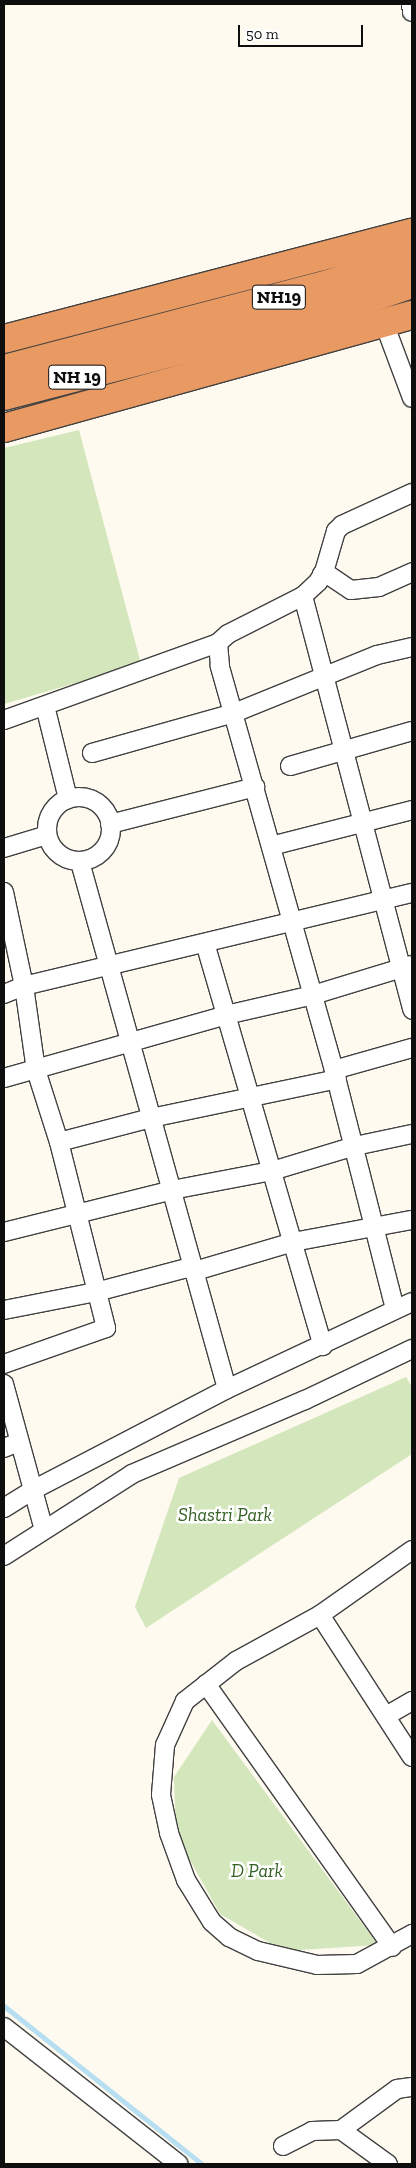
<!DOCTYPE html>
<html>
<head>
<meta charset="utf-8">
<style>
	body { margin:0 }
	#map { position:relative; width:416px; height:2168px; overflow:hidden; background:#fefaef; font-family:"Zilla Slab",serif }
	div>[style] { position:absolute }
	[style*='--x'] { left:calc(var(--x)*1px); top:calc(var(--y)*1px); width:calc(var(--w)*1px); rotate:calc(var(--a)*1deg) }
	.green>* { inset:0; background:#d4e6bb }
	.stream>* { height:5px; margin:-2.5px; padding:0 2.5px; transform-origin:2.5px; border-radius:2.5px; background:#b8dff1 }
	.roads { filter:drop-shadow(1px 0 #414141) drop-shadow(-1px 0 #414141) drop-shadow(0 1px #414141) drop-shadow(0 -1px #414141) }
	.street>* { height:18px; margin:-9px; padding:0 9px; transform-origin:9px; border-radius:9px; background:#fff }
	.street>.ring { margin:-9px; padding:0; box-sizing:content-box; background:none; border:18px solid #fff; border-radius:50% }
	.highway>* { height:28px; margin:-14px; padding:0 14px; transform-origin:14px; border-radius:14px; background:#e99962 }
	span { translate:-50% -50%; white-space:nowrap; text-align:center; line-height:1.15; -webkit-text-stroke:5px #fff; paint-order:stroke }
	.shield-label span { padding:1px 4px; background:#fff; border:1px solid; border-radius:4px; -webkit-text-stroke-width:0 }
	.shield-label { font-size:18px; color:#0e0e0e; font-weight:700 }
	.park-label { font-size:19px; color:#336023; font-style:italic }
	.frame { position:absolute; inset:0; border:5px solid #0e0e0e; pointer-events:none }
	.scale { position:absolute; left:238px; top:25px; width:125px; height:22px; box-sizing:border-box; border:2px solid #0e0e0e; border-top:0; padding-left:6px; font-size:15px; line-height:18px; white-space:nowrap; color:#0e0e0e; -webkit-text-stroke:4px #fff; paint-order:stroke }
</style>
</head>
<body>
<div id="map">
	<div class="green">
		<div style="clip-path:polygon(79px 430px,141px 664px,4px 704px,4px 448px)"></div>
		<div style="clip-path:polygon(406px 1377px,412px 1387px,412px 1454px,146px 1628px,135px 1607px,179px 1478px)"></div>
		<div style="clip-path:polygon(212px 1720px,378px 1945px,284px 1951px,220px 1914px,176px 1835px,174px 1777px)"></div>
	</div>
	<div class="stream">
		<div style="--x:4;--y:2006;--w:253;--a:38.6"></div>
	</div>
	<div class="roads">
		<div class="street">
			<div style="--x:411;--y:4;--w:8;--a:83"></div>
			<div style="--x:384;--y:323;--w:80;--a:69.5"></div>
			<div style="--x:322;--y:574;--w:3;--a:-45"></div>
			<div style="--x:324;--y:572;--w:32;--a:34"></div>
			<div style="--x:351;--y:590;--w:28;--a:-6"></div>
			<div style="--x:379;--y:587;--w:36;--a:-24"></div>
			<div style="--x:303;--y:596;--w:428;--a:75.2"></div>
			<div style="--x:45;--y:706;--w:96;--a:76.1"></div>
			<div style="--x:4;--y:720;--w:227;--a:-19.8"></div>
			<div style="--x:92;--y:753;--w:148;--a:-15.7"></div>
			<div style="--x:234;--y:713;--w:154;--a:-22.1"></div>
			<div style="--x:377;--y:655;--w:36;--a:-13"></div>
			<div style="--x:290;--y:766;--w:127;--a:-16"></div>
			<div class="ring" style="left:47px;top:797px;width:46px;height:46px"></div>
			<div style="--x:110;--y:824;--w:150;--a:-14.3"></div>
			<div style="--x:271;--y:846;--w:146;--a:-14.3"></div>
			<div style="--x:4;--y:848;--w:45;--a:-16.8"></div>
			<div style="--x:80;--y:862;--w:547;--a:74.41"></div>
			<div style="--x:4;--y:892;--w:96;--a:78"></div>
			<div style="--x:24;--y:986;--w:85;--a:81.9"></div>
			<div style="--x:36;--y:1070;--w:76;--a:72.3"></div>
			<div style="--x:59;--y:1142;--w:192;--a:75.8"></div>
			<div style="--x:106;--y:1328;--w:108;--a:160.6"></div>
			<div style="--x:205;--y:943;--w:420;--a:73.7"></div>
			<div style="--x:4;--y:994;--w:22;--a:-22"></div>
			<div style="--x:24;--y:986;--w:399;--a:-13.5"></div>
			<div style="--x:334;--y:1070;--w:81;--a:-15.8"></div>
			<div style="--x:4;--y:1078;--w:231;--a:-15.8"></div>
			<div style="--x:226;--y:1015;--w:89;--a:-12.9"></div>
			<div style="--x:313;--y:995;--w:103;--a:-16.9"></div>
			<div style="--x:59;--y:1142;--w:95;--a:-14.6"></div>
			<div style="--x:151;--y:1118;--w:190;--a:-11.8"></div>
			<div style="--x:4;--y:1232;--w:173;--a:-14"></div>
			<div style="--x:172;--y:1190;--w:102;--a:-10.8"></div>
			<div style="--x:272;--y:1171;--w:87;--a:-16.8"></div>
			<div style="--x:355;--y:1146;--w:58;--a:-11.9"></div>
			<div style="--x:395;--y:1309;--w:247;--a:-104.3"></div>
			<div style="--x:334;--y:1070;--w:420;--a:-105.8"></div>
			<div style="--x:220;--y:666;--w:23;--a:-95"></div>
			<div style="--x:218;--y:643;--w:13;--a:-42"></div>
			<div style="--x:228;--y:634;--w:84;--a:-26.9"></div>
			<div style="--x:303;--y:596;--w:21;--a:-43"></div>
			<div style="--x:318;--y:582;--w:12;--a:-59"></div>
			<div style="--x:324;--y:572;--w:43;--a:-73.7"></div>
			<div style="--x:336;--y:531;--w:8;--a:-45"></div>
			<div style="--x:342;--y:525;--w:77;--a:-24.6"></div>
			<div style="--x:4;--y:1310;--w:94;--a:-11.1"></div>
			<div style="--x:96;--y:1292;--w:94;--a:-14.8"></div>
			<div style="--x:187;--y:1268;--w:9;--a:21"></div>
			<div style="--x:195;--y:1271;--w:102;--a:-16.5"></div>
			<div style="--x:293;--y:1242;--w:121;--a:-10.5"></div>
			<div style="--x:4;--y:1384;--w:151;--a:74.7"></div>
			<div style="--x:4;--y:1448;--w:16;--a:-22"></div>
			<div style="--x:4;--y:1508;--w:32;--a:-32"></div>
			<div style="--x:31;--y:1491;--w:221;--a:-27.5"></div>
			<div style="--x:227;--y:1389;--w:204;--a:-25.2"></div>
			<div style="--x:412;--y:1550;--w:113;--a:144.8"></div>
			<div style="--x:320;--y:1615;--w:96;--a:151.3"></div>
			<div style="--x:236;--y:1661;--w:65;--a:141.9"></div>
			<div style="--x:185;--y:1701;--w:48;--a:114.4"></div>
			<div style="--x:165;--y:1745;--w:50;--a:94.6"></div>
			<div style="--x:161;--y:1795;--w:39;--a:78"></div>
			<div style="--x:169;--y:1833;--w:50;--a:70.1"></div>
			<div style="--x:186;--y:1880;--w:49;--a:58.2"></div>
			<div style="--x:212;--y:1922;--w:23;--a:41"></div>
			<div style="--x:229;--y:1937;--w:32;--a:26"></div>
			<div style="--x:258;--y:1951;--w:61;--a:13.3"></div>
			<div style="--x:317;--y:1965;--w:40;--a:-1.4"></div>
			<div style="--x:357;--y:1964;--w:63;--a:-28.6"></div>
			<div style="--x:4;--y:1556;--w:152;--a:-32.6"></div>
			<div style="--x:132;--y:1474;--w:188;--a:-23.2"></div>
			<div style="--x:305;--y:1400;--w:119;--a:-25.5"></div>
			<div style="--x:320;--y:1615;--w:169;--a:57.1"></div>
			<div style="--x:206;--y:1684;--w:322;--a:54.7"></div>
			<div style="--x:386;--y:1716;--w:30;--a:-30"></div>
			<div style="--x:4;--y:2027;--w:222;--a:38.1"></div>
			<div style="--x:341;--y:2130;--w:58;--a:35.9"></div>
			<div style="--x:283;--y:2146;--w:33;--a:-27"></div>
			<div style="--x:312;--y:2131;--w:29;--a:-2"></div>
			<div style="--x:341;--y:2130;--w:69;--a:-36.2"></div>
			<div style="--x:397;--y:2089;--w:15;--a:-8"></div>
		</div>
		<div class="highway">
			<div style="--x:4;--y:339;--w:422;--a:-14.6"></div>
			<div style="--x:4;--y:369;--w:335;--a:-14.7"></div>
			<div style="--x:328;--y:284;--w:88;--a:-17.8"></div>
			<div style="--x:4;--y:396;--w:343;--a:-14.5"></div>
			<div style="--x:336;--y:310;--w:80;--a:-18.9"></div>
			<div style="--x:4;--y:428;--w:423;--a:-15.5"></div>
		</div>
	</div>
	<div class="shield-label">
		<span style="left:279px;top:297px">NH19</span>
		<span style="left:77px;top:377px">NH 19</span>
	</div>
	<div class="park-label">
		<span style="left:225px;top:1515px">Shastri Park</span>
		<span style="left:257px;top:1871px">D Park</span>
	</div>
	<div class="frame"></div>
	<div class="scale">50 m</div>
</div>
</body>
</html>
